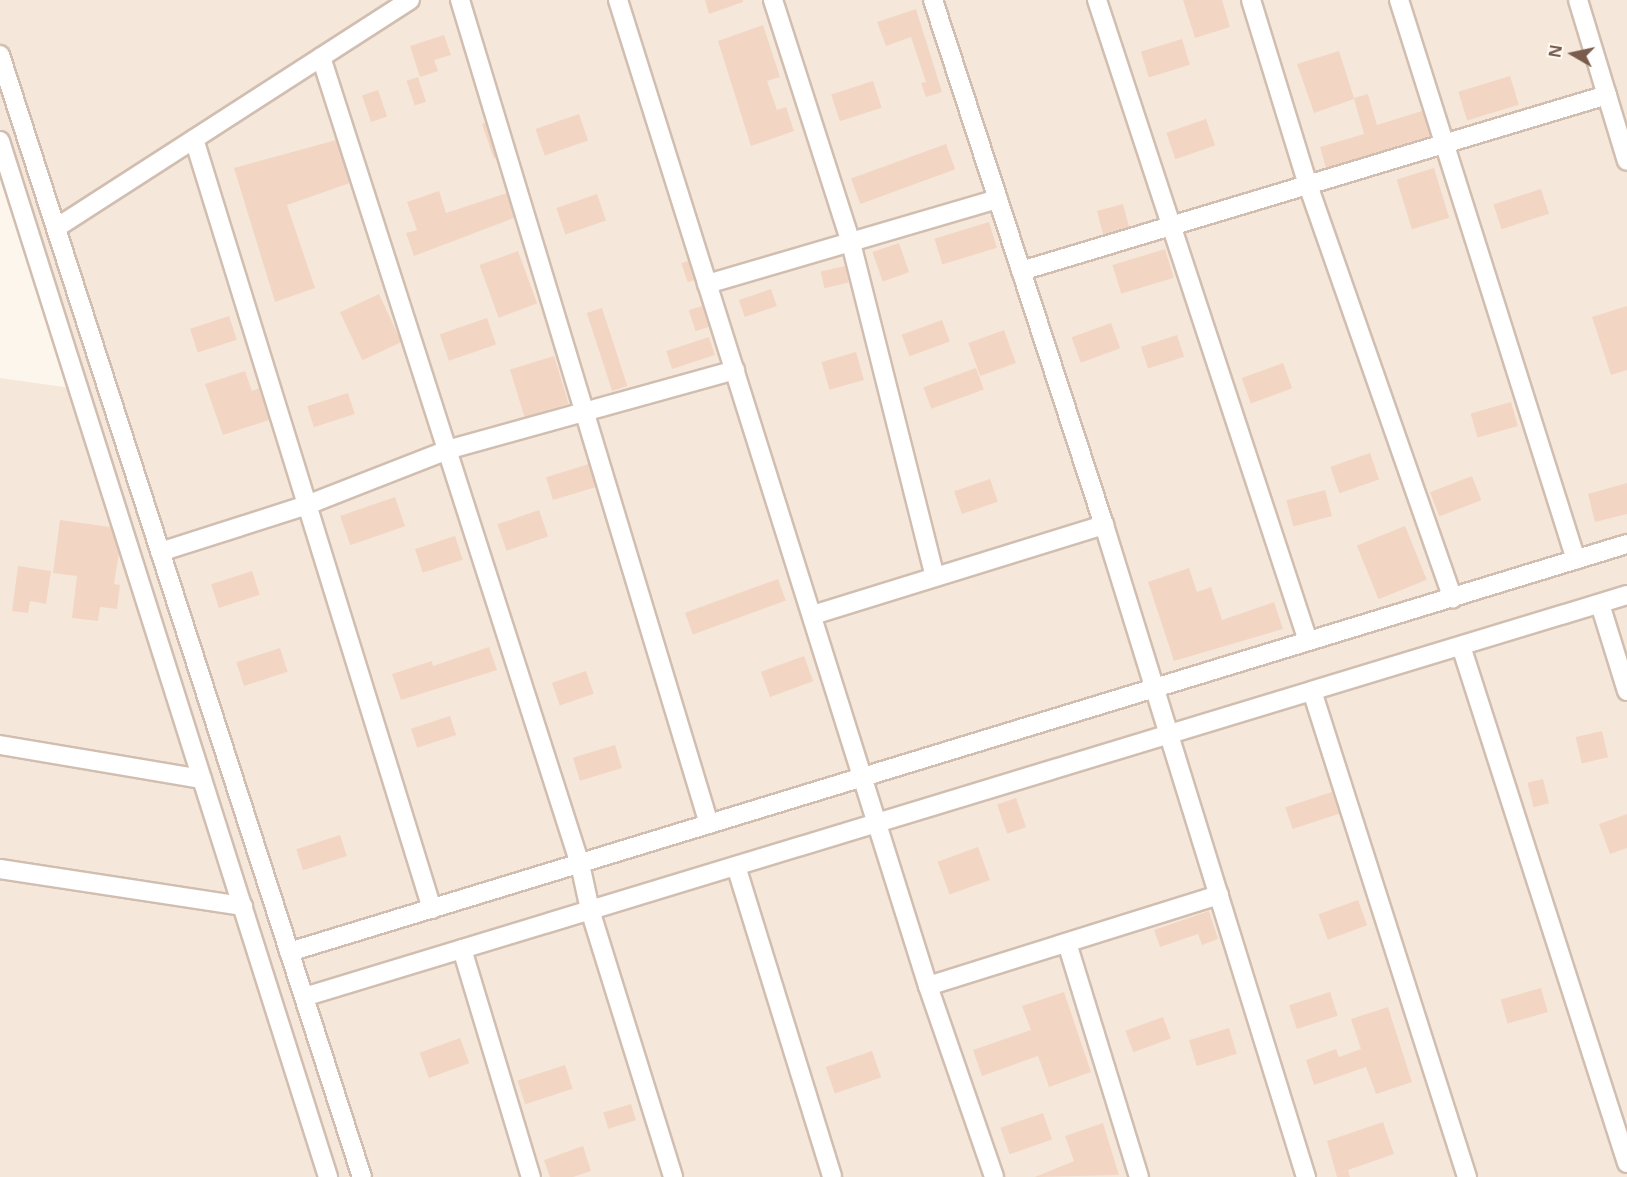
<!DOCTYPE html>
<html>
<head>
<meta charset="utf-8">
<style>
	body { margin:0 }
	#map { position:relative; width:1627px; height:1177px; overflow:hidden; background:#fdf6ec; font-family:"Open Sans",sans-serif }
	div>[style] { position:absolute }
	[style*='--x'] { left:calc(var(--x)*1px); top:calc(var(--y)*1px); width:calc(var(--w)*1px); rotate:calc(var(--a)*1deg) }
	.residential>* { inset:0; background:#f5e8da }
	.building>* { inset:0; background:#f3d5c3; transform-origin:0 0 }
	.roads { filter:drop-shadow(2px 0 #d1beb0) drop-shadow(-2px 0 #d1beb0) drop-shadow(0 2px #d1beb0) drop-shadow(0 -2px #d1beb0) }
	.minor>* { height:18px; margin:-9px; padding:0 9px; transform-origin:9px; border-radius:9px; background:#fff }
	span { translate:-50% -50%; white-space:nowrap; text-align:center; line-height:1.15; -webkit-text-stroke:4.5px #fffaf3; paint-order:stroke }
	.north { position:absolute; left:1543px; top:24px; width:60px; height:60px; -webkit-text-stroke:4px #fffaf3; paint-order:stroke; rotate:279deg; font-size:16px; font-weight:700; line-height:24px; text-align:center; color:#7a5c4d }
	.north::after { content:''; display:block; margin:auto; width:21px; height:27px; background:#7a5c4d; clip-path:polygon(50% 0,100% 100%,50% 72%,0 100%) }
</style>
</head>
<body>
<div id="map">
	<div class="residential">
		<div style="clip-path:polygon(0 0,1627px 0,1627px 1177px,0 1177px,0 378px,78px 389px,0 141px)"></div>
	</div>
	<div class="building">
		<div style="clip-path:polygon(705px 0,743px 0,743px 2px,709px 14px)"></div>
		<div style="clip-path:polygon(1183px 0,1222px 0,1230px 27px,1195px 38px)"></div>
		<div style="clip-path:polygon(916px 9px,942px 92px,926px 97px,921px 83px,926px 82px,911px 37px,886px 46px,877px 22px)"></div>
		<div style="clip-path:polygon(763px 25px,780px 77px,767px 81px,777px 110px,786px 107px,794px 131px,751px 146px,718px 41px)"></div>
		<div style="clip-path:polygon(444px 35px,451px 55px,434px 60px,438px 71px,420px 77px,410px 46px)"></div>
		<div style="left:1182px;top:39px;width:27px;height:43px;rotate:73deg"></div>
		<div style="clip-path:polygon(1339px 51px,1354px 98px,1368px 94px,1377px 125px,1422px 111px,1430px 136px,1326px 168px,1320px 147px,1364px 134px,1354px 99px,1314px 113px,1297px 64px)"></div>
		<div style="left:1510px;top:76px;width:30px;height:54px;rotate:73deg"></div>
		<div style="left:418px;top:77px;width:26px;height:12px;rotate:72deg"></div>
		<div style="left:873px;top:81px;width:28px;height:44px;rotate:72deg"></div>
		<div style="left:378px;top:90px;width:28px;height:17px;rotate:71deg"></div>
		<div style="left:579px;top:114px;width:28px;height:46px;rotate:71deg"></div>
		<div style="left:1206px;top:119px;width:28px;height:42px;rotate:71deg"></div>
		<div style="clip-path:polygon(485px 123px,496px 158px,494px 159px,482px 124px)"></div>
		<div style="clip-path:polygon(336px 140px,350px 183px,287px 205px,315px 288px,275px 302px,234px 168px)"></div>
		<div style="left:946px;top:144px;width:27px;height:101px;rotate:70deg"></div>
		<div style="left:1434px;top:168px;width:52px;height:39px;rotate:73deg"></div>
		<div style="left:1541px;top:189px;width:26px;height:50px;rotate:72deg"></div>
		<div style="clip-path:polygon(439px 191px,446px 213px,507px 193px,514px 218px,414px 256px,406px 233px,417px 230px,407px 202px)"></div>
		<div style="left:597px;top:194px;width:28px;height:43px;rotate:71deg"></div>
		<div style="left:1123px;top:204px;width:24px;height:27px;rotate:75deg"></div>
		<div style="left:989px;top:222px;width:27px;height:57px;rotate:73deg"></div>
		<div style="left:899px;top:243px;width:31px;height:28px;rotate:71deg"></div>
		<div style="left:1165px;top:249px;width:30px;height:55px;rotate:73deg"></div>
		<div style="left:518px;top:251px;width:56px;height:41px;rotate:70deg"></div>
		<div style="left:688px;top:261px;width:20px;height:7px;rotate:72deg"></div>
		<div style="left:845px;top:266px;width:17px;height:25px;rotate:77deg"></div>
		<div style="left:771px;top:289px;width:18px;height:34px;rotate:71deg"></div>
		<div style="left:379px;top:294px;width:53px;height:43px;rotate:65deg"></div>
		<div style="left:702px;top:306px;width:22px;height:14px;rotate:72deg"></div>
		<div style="clip-path:polygon(1627px 306px,1627px 370px,1611px 375px,1592px 317px)"></div>
		<div style="left:602px;top:308px;width:82px;height:16px;rotate:72deg"></div>
		<div style="left:229px;top:316px;width:25px;height:41px;rotate:72deg"></div>
		<div style="left:487px;top:318px;width:28px;height:50px;rotate:71deg"></div>
		<div style="left:942px;top:320px;width:23px;height:43px;rotate:70deg"></div>
		<div style="left:1111px;top:323px;width:27px;height:42px;rotate:70deg"></div>
		<div style="left:1004px;top:330px;width:35px;height:38px;rotate:70deg"></div>
		<div style="left:1177px;top:335px;width:23px;height:38px;rotate:72deg"></div>
		<div style="left:709px;top:337px;width:19px;height:45px;rotate:72deg"></div>
		<div style="left:856px;top:352px;width:29px;height:36px;rotate:74deg"></div>
		<div style="left:554px;top:356px;width:50px;height:46px;rotate:73deg"></div>
		<div style="left:1283px;top:363px;width:27px;height:44px;rotate:70deg"></div>
		<div style="left:976px;top:368px;width:23px;height:56px;rotate:70deg"></div>
		<div style="clip-path:polygon(245px 371px,252px 391px,259px 388px,269px 420px,223px 435px,205px 384px)"></div>
		<div style="left:348px;top:393px;width:22px;height:43px;rotate:72deg"></div>
		<div style="left:1511px;top:402px;width:25px;height:42px;rotate:74deg"></div>
		<div style="left:1370px;top:453px;width:28px;height:42px;rotate:71deg"></div>
		<div style="left:589px;top:464px;width:24px;height:45px;rotate:73deg"></div>
		<div style="left:1472px;top:476px;width:26px;height:45px;rotate:69deg"></div>
		<div style="left:990px;top:479px;width:24px;height:38px;rotate:71deg"></div>
		<div style="clip-path:polygon(1627px 483px,1627px 514px,1595px 522px,1588px 494px)"></div>
		<div style="left:1325px;top:490px;width:27px;height:40px;rotate:75deg"></div>
		<div style="left:395px;top:497px;width:31px;height:58px;rotate:71deg"></div>
		<div style="left:539px;top:510px;width:28px;height:44px;rotate:71deg"></div>
		<div style="clip-path:polygon(60px 520px,110px 527px,119px 553px,114px 584px,120px 585px,117px 609px,100px 607px,98px 621px,72px 618px,77px 576px,53px 573px)"></div>
		<div style="left:1405px;top:526px;width:58px;height:52px;rotate:68deg"></div>
		<div style="left:455px;top:536px;width:25px;height:42px;rotate:72deg"></div>
		<div style="clip-path:polygon(18px 566px,51px 571px,46px 604px,30px 601px,28px 613px,12px 611px)"></div>
		<div style="clip-path:polygon(1189px 568px,1197px 592px,1211px 587px,1222px 620px,1274px 602px,1283px 629px,1174px 661px,1148px 582px)"></div>
		<div style="left:252px;top:571px;width:25px;height:43px;rotate:72deg"></div>
		<div style="left:778px;top:579px;width:23px;height:99px;rotate:70deg"></div>
		<div style="clip-path:polygon(489px 647px,497px 670px,401px 700px,392px 674px,432px 661px,433px 666px)"></div>
		<div style="left:280px;top:648px;width:25px;height:46px;rotate:72deg"></div>
		<div style="left:804px;top:656px;width:27px;height:46px;rotate:70deg"></div>
		<div style="left:586px;top:671px;width:24px;height:36px;rotate:71deg"></div>
		<div style="left:450px;top:716px;width:20px;height:41px;rotate:72deg"></div>
		<div style="left:1602px;top:731px;width:27px;height:27px;rotate:77deg"></div>
		<div style="left:615px;top:745px;width:24px;height:44px;rotate:73deg"></div>
		<div style="left:1543px;top:779px;width:25px;height:16px;rotate:76deg"></div>
		<div style="left:1332px;top:792px;width:23px;height:49px;rotate:72deg"></div>
		<div style="left:1016px;top:798px;width:31px;height:20px;rotate:71deg"></div>
		<div style="clip-path:polygon(1627px 814px,1627px 848px,1610px 854px,1599px 824px)"></div>
		<div style="left:340px;top:835px;width:22px;height:46px;rotate:72deg"></div>
		<div style="left:978px;top:847px;width:35px;height:43px;rotate:70deg"></div>
		<div style="left:1358px;top:900px;width:27px;height:42px;rotate:70deg"></div>
		<div style="clip-path:polygon(1209px 911px,1218px 939px,1202px 945px,1198px 934px,1160px 947px,1154px 930px)"></div>
		<div style="left:1541px;top:988px;width:25px;height:42px;rotate:74deg"></div>
		<div style="clip-path:polygon(1064px 992px,1091px 1072px,1049px 1087px,1038px 1056px,982px 1076px,973px 1050px,1031px 1030px,1022px 1006px)"></div>
		<div style="left:1330px;top:992px;width:25px;height:43px;rotate:72deg"></div>
		<div style="clip-path:polygon(1388px 1007px,1412px 1082px,1376px 1094px,1366px 1067px,1314px 1085px,1306px 1060px,1336px 1049px,1339px 1057px,1361px 1049px,1351px 1019px)"></div>
		<div style="left:1163px;top:1017px;width:23px;height:40px;rotate:70deg"></div>
		<div style="left:1229px;top:1028px;width:27px;height:42px;rotate:73deg"></div>
		<div style="left:460px;top:1038px;width:27px;height:43px;rotate:70deg"></div>
		<div style="left:872px;top:1051px;width:28px;height:49px;rotate:71deg"></div>
		<div style="left:565px;top:1065px;width:25px;height:50px;rotate:72deg"></div>
		<div style="left:631px;top:1104px;width:17px;height:29px;rotate:73deg"></div>
		<div style="left:1043px;top:1113px;width:28px;height:45px;rotate:71deg"></div>
		<div style="clip-path:polygon(1383px 1122px,1394px 1154px,1348px 1170px,1350px 1177px,1337px 1177px,1327px 1141px)"></div>
		<div style="clip-path:polygon(1103px 1123px,1119px 1175px,1035px 1177px,1074px 1161px,1065px 1136px)"></div>
		<div style="clip-path:polygon(583px 1146px,591px 1171px,573px 1177px,550px 1177px,544px 1160px)"></div>
	</div>
	<div class="roads">
		<div class="minor">
			<div style="--x:460;--y:0;--w:861;--a:73.19"></div>
			<div style="--x:618;--y:0;--w:1034;--a:72.55"></div>
			<div style="--x:928;--y:986;--w:202;--a:70.9"></div>
			<div style="--x:773;--y:0;--w:255;--a:72.2"></div>
			<div style="--x:851;--y:243;--w:344;--a:75.9"></div>
			<div style="--x:933;--y:0;--w:552;--a:71.96"></div>
			<div style="--x:1104;--y:525;--w:683;--a:72.79"></div>
			<div style="--x:1097;--y:0;--w:675;--a:71.78"></div>
			<div style="--x:1251;--y:0;--w:194;--a:72.9"></div>
			<div style="--x:1308;--y:185;--w:438;--a:70.7"></div>
			<div style="--x:1399;--y:0;--w:587;--a:72.46"></div>
			<div style="--x:1578;--y:0;--w:168;--a:73.1"></div>
			<div style="--x:0;--y:55;--w:1179;--a:72.12"></div>
			<div style="--x:321;--y:57;--w:848;--a:72.21"></div>
			<div style="--x:580;--y:864;--w:47;--a:77.7"></div>
			<div style="--x:590;--y:910;--w:280;--a:72.7"></div>
			<div style="--x:194;--y:139;--w:806;--a:72.82"></div>
			<div style="--x:0;--y:141;--w:1087;--a:72.43"></div>
			<div style="--x:56;--y:228;--w:421;--a:-32.8"></div>
			<div style="--x:1021;--y:271;--w:612;--a:-16.72"></div>
			<div style="--x:707;--y:284;--w:303;--a:-16.3"></div>
			<div style="--x:160;--y:552;--w:154;--a:-17.7"></div>
			<div style="--x:307;--y:505;--w:150;--a:-21.4"></div>
			<div style="--x:447;--y:450;--w:299;--a:-15.5"></div>
			<div style="--x:1600;--y:604;--w:91;--a:72.8"></div>
			<div style="--x:813;--y:615;--w:305;--a:-17.2"></div>
			<div style="--x:1461;--y:646;--w:543;--a:72.2"></div>
			<div style="--x:1312;--y:691;--w:510;--a:72.31"></div>
			<div style="--x:0;--y:745;--w:205;--a:9.6"></div>
			<div style="--x:736;--y:866;--w:325;--a:72.8"></div>
			<div style="--x:0;--y:869;--w:246;--a:8.7"></div>
			<div style="--x:1067;--y:943;--w:245;--a:72.9"></div>
			<div style="--x:462;--y:949;--w:238;--a:73.2"></div>
			<div style="--x:289;--y:952;--w:1399;--a:-16.96"></div>
			<div style="--x:928;--y:986;--w:305;--a:-17.4"></div>
			<div style="--x:304;--y:997;--w:1383;--a:-16.9"></div>
		</div>
	</div>
	<div class="north">N</div>
</div>
</body>
</html>
